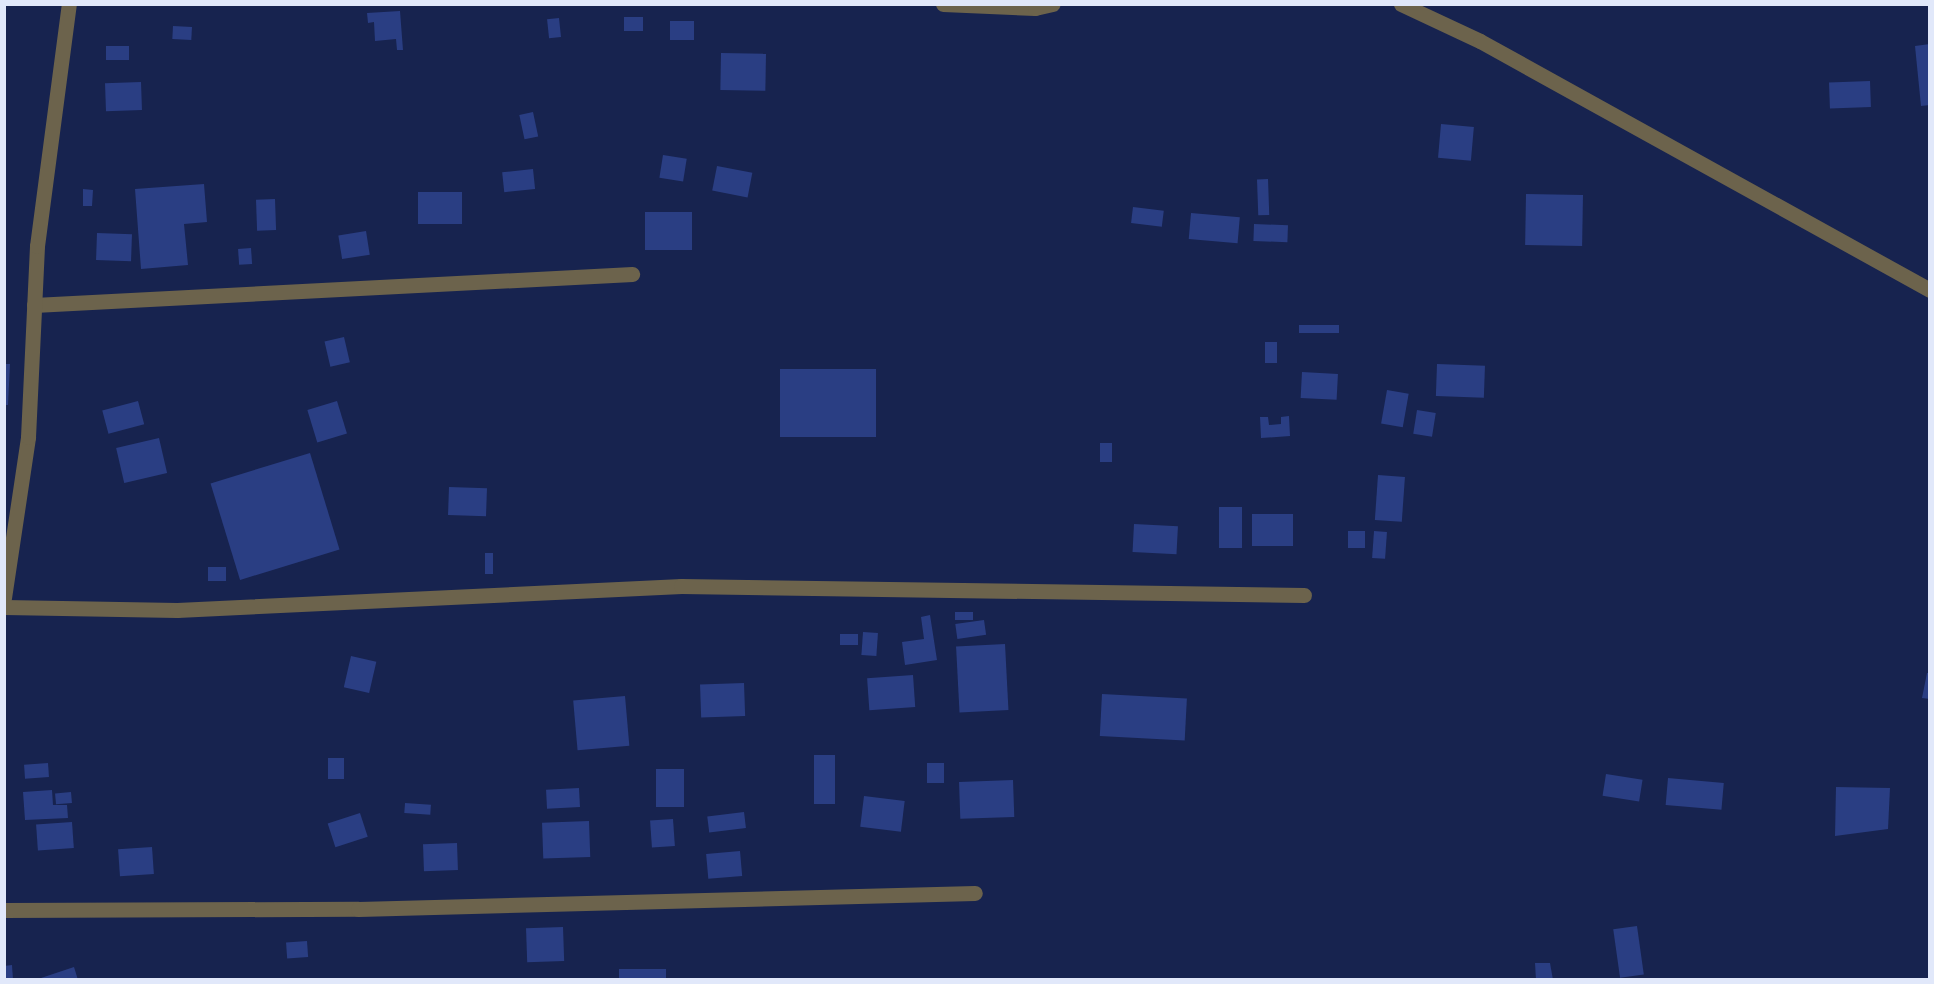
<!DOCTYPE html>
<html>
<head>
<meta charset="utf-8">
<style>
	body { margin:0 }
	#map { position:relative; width:1934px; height:984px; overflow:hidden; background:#17234f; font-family:"Noto Sans",sans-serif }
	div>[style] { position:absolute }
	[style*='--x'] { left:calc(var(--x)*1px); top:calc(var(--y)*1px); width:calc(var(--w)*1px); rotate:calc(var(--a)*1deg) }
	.building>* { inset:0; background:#2a3e83; transform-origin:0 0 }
	.minor>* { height:15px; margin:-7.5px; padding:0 7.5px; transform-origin:7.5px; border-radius:7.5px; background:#6c634c }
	span { translate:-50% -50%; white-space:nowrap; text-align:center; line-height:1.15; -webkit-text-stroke:4.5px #17234f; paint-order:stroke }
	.frame { position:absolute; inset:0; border:6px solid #e1e8fa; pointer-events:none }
</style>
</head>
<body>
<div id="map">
	<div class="building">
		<div style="clip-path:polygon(400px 11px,403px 50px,397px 50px,396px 39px,375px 41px,374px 22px,368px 23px,367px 13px)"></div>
		<div style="left:643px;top:17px;width:14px;height:19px;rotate:90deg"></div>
		<div style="left:559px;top:18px;width:19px;height:12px;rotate:84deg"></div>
		<div style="left:670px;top:21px;width:24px;height:19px"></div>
		<div style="left:173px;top:26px;width:19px;height:13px;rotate:3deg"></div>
		<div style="clip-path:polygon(1930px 44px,1930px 105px,1921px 106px,1915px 46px)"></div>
		<div style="left:106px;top:46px;width:23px;height:14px"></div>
		<div style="left:721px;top:53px;width:45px;height:37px;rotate:1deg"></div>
		<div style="left:1870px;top:81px;width:26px;height:41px;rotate:88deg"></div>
		<div style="left:141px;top:82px;width:28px;height:36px;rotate:88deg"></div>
		<div style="left:533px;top:112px;width:25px;height:14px;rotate:78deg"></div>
		<div style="left:1441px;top:124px;width:33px;height:34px;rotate:5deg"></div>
		<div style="left:663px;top:155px;width:24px;height:23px;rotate:9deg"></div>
		<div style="left:717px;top:166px;width:36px;height:25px;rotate:11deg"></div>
		<div style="left:533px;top:169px;width:20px;height:31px;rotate:84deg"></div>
		<div style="left:1268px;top:179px;width:36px;height:11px;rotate:88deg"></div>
		<div style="clip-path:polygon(204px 184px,207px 222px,184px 224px,188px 265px,141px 269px,135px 189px)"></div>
		<div style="clip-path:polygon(83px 189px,93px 190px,92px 206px,83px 206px)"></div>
		<div style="left:418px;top:192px;width:44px;height:32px"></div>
		<div style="left:1526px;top:194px;width:57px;height:51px;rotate:1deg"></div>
		<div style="left:275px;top:199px;width:31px;height:19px;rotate:88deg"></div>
		<div style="left:1133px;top:207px;width:31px;height:16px;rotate:7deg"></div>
		<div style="left:645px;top:212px;width:47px;height:38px"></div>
		<div style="left:1191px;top:213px;width:49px;height:26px;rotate:5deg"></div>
		<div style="left:1254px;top:224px;width:34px;height:17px;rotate:2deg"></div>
		<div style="left:366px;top:231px;width:24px;height:28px;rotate:81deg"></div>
		<div style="left:97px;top:233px;width:35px;height:27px;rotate:2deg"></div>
		<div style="left:251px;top:248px;width:16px;height:13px;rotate:86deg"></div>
		<div style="left:1339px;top:325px;width:8px;height:40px;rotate:90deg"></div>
		<div style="left:344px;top:337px;width:26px;height:20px;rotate:77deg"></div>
		<div style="left:1265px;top:342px;width:12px;height:21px"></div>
		<div style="clip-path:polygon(4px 364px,10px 364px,8px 405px,4px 405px)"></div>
		<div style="left:1437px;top:364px;width:48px;height:32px;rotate:2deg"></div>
		<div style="left:780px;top:369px;width:96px;height:68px"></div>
		<div style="left:1302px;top:372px;width:36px;height:26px;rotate:3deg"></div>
		<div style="left:1387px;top:390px;width:22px;height:34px;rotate:10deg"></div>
		<div style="left:138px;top:401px;width:24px;height:37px;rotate:75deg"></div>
		<div style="left:337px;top:401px;width:34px;height:31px;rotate:73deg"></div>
		<div style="left:1417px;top:410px;width:19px;height:24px;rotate:9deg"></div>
		<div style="clip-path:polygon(1289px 416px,1290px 436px,1261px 438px,1260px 417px,1268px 417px,1269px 425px,1281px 424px,1281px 417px)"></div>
		<div style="left:159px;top:438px;width:36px;height:44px;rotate:77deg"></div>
		<div style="left:1112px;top:443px;width:19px;height:12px;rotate:90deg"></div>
		<div style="left:310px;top:453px;width:101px;height:104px;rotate:73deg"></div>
		<div style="left:1378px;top:475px;width:27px;height:45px;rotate:4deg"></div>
		<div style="left:449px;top:487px;width:38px;height:28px;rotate:2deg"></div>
		<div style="left:1219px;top:507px;width:23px;height:41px"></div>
		<div style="left:1252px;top:514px;width:41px;height:32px"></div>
		<div style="left:1134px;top:524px;width:44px;height:28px;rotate:3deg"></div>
		<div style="left:1348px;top:531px;width:17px;height:17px"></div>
		<div style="left:1374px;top:531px;width:13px;height:27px;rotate:4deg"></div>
		<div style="left:485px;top:553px;width:8px;height:21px"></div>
		<div style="left:208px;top:567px;width:18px;height:14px"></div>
		<div style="left:973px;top:612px;width:8px;height:18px;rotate:90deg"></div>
		<div style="clip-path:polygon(930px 615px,937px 660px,905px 665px,902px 642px,924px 639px,921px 617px)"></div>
		<div style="left:984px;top:620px;width:15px;height:29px;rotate:82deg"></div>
		<div style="left:863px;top:632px;width:15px;height:23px;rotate:4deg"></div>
		<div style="left:858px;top:634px;width:11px;height:18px;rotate:90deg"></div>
		<div style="left:1005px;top:644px;width:66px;height:49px;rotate:87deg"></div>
		<div style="left:351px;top:656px;width:26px;height:32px;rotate:13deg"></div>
		<div style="clip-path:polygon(1927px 673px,1930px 673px,1930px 699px,1922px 698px)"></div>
		<div style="left:913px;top:675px;width:32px;height:46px;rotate:86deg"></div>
		<div style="left:744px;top:683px;width:33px;height:44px;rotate:88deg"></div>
		<div style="left:1102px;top:694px;width:85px;height:42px;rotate:3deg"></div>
		<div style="left:625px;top:696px;width:50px;height:52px;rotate:85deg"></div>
		<div style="left:814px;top:755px;width:21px;height:49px"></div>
		<div style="left:328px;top:758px;width:16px;height:21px"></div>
		<div style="left:48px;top:763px;width:14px;height:24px;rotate:86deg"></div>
		<div style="left:927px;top:763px;width:17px;height:20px"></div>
		<div style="left:656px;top:769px;width:28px;height:38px"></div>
		<div style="left:1606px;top:774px;width:37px;height:22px;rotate:9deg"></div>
		<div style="left:1668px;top:778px;width:56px;height:27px;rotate:5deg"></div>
		<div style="left:1013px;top:780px;width:37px;height:54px;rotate:88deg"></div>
		<div style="clip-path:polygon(1836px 787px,1890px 788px,1888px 829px,1835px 836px)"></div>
		<div style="left:579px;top:788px;width:19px;height:33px;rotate:87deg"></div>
		<div style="clip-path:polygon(52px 790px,53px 805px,67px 805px,68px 818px,25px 820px,23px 792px)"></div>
		<div style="left:71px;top:792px;width:11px;height:16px;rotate:85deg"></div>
		<div style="left:864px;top:796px;width:41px;height:31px;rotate:7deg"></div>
		<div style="left:405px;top:803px;width:26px;height:10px;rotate:4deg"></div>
		<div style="left:744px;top:812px;width:16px;height:37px;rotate:83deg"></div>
		<div style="left:360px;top:813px;width:25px;height:34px;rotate:72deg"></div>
		<div style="left:673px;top:819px;width:27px;height:23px;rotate:86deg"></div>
		<div style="left:589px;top:821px;width:36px;height:47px;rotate:88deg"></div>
		<div style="left:72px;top:822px;width:26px;height:36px;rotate:86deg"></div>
		<div style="left:457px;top:843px;width:27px;height:34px;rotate:88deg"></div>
		<div style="left:152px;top:847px;width:27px;height:34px;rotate:86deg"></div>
		<div style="left:740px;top:851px;width:25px;height:34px;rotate:85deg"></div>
		<div style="left:1637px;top:926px;width:49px;height:24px;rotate:82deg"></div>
		<div style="left:563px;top:927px;width:34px;height:37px;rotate:88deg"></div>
		<div style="left:307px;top:941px;width:16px;height:21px;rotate:86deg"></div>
		<div style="clip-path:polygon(1535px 963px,1550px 963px,1553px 980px,1536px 980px)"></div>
		<div style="clip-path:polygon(12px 965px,13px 980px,4px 980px,4px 966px)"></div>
		<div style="clip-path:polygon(74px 967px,78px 980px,39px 980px,38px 979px)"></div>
		<div style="left:666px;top:969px;width:11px;height:47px;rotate:90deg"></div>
	</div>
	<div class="minor">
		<div style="--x:943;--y:4;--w:92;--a:2.5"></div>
		<div style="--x:1035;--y:8;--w:18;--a:-13"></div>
		<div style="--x:1401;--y:4;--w:87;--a:25.1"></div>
		<div style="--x:1480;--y:41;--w:514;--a:28.96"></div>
		<div style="--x:34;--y:305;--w:599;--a:-2.97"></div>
		<div style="--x:4;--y:598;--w:163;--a:-81.5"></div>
		<div style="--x:28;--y:437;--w:191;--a:-87.3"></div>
		<div style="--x:37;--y:246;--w:244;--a:-82.5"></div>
		<div style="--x:4;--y:607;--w:173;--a:1"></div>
		<div style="--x:177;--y:610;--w:505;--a:-2.73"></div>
		<div style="--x:681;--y:586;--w:623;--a:0.83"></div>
		<div style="--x:4;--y:910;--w:354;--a:-0.2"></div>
		<div style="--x:358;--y:909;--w:617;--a:-1.49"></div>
	</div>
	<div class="frame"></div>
</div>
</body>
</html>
